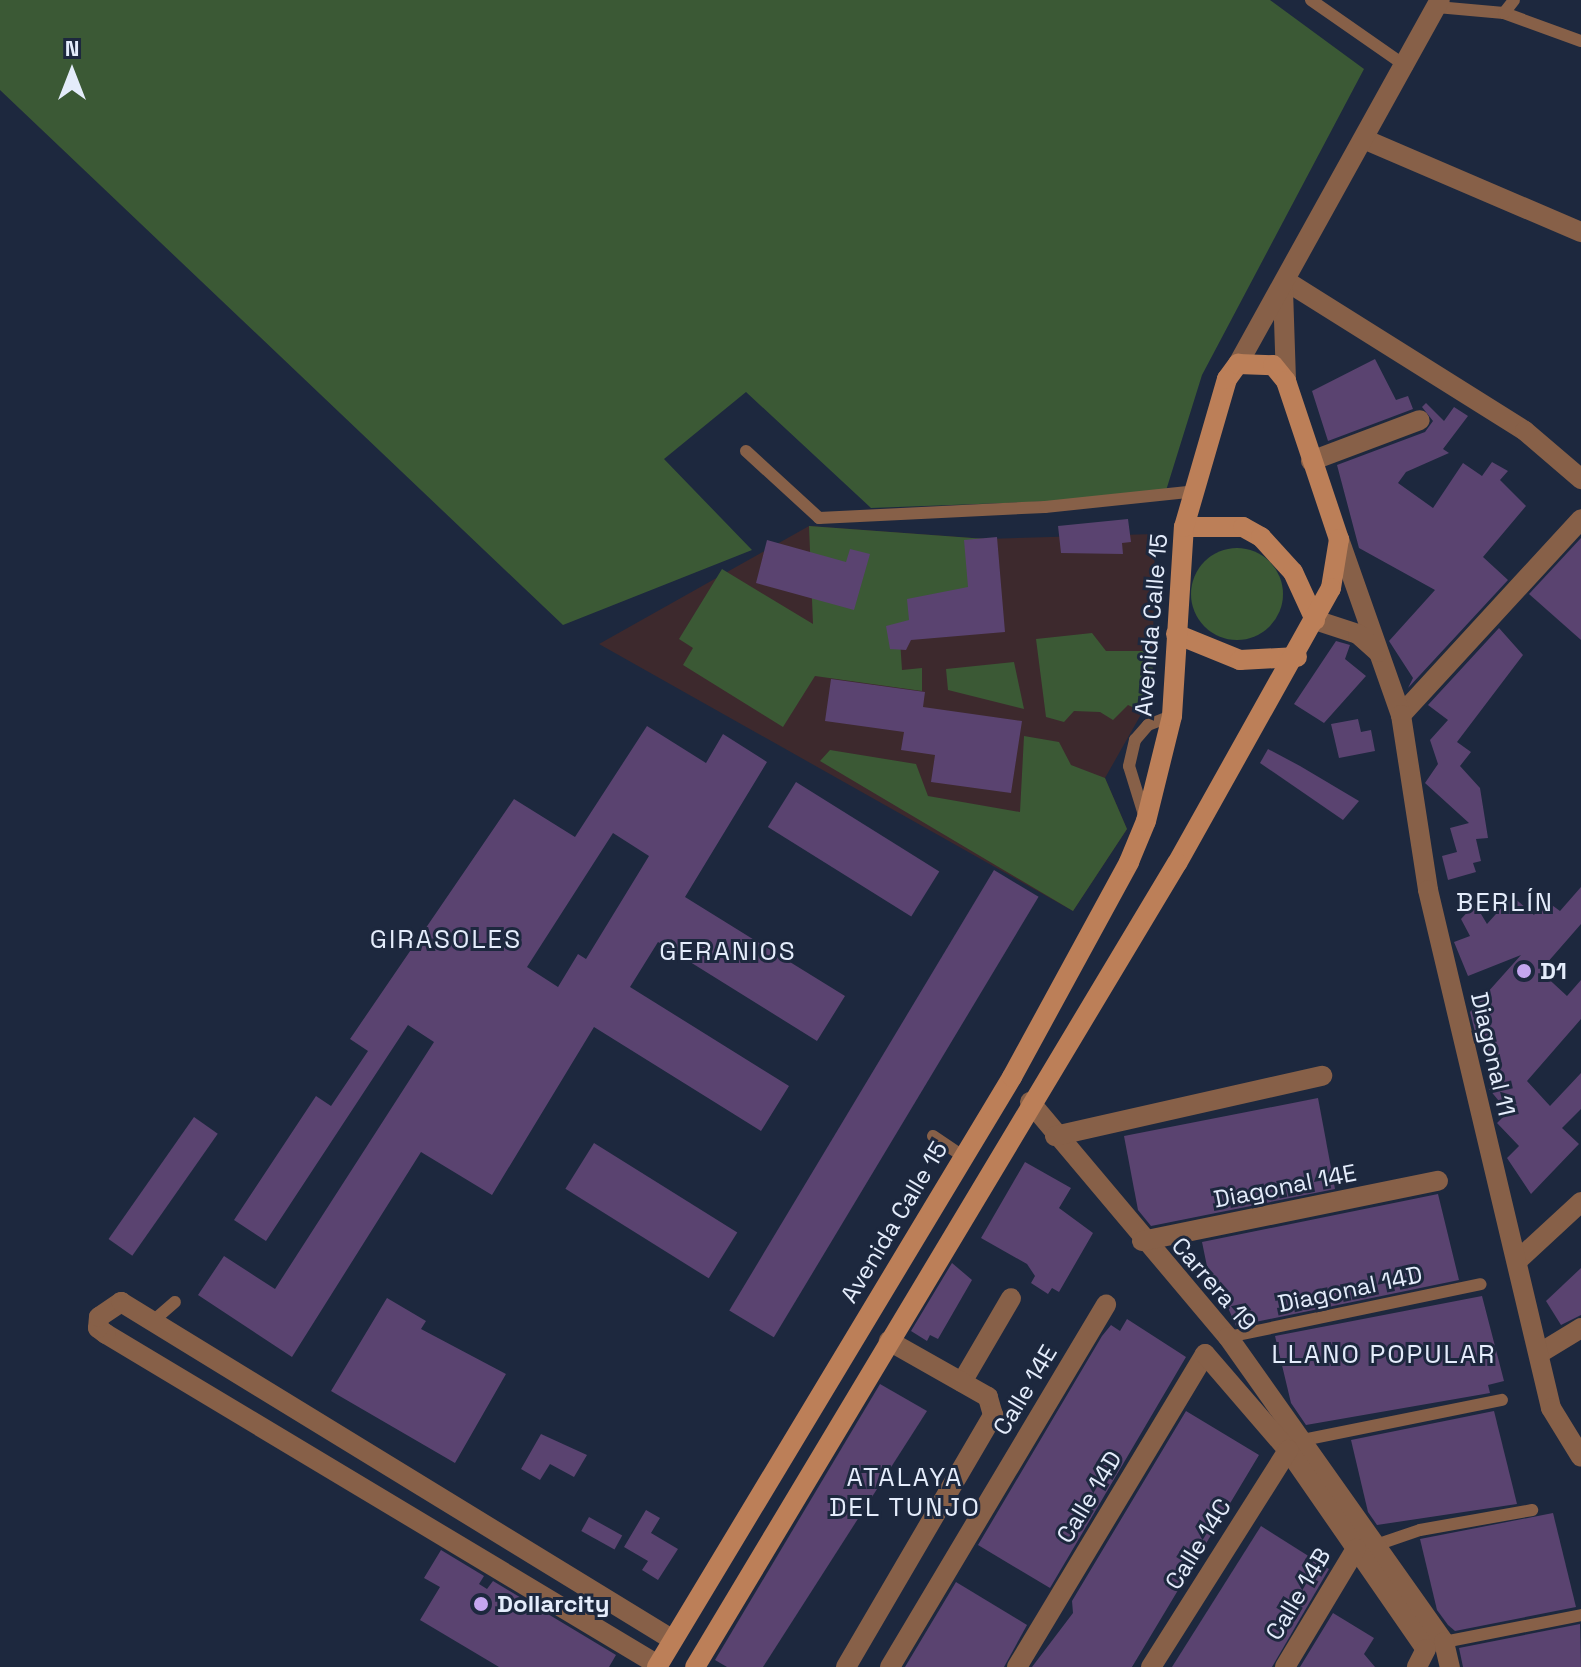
<!DOCTYPE html>
<html>
<head>
<meta charset="utf-8">
<style>
	body { margin:0 }
	#map { position:relative; width:1581px; height:1667px; overflow:hidden; background:#1d283e; font-family:"Space Grotesk",sans-serif }
	div>[style] { position:absolute }
	[style*='--x'] { left:calc(var(--x)*1px); top:calc(var(--y)*1px); width:calc(var(--w)*1px); rotate:calc(var(--a)*1deg) }
	.education>* { inset:0; background:#3d292d }
	.green>* { inset:0; background:#3b5935 }
	.round { border-radius:50% }
	.building>* { inset:0; background:#5a4370; transform-origin:0 0 }
	.service>* { height:12px; margin:-6px; padding:0 6px; transform-origin:6px; border-radius:6px; background:#876048 }
	.minor>* { height:20px; margin:-10px; padding:0 10px; transform-origin:10px; border-radius:10px; background:#876048 }
	.tertiary>* { height:20px; margin:-10px; padding:0 10px; transform-origin:10px; border-radius:10px; background:#876048 }
	.secondary>* { height:20px; margin:-10px; padding:0 10px; transform-origin:10px; border-radius:10px; background:#bc7f58 }
	.dots>* { width:22px; height:22px; translate:-50% -50%; box-sizing:border-box; border:4px solid #1d283e; border-radius:50% }
	span { translate:-50% -50%; white-space:nowrap; text-align:center; line-height:1.15; -webkit-text-stroke:6px #1d283e; paint-order:stroke }
	.street-label { font-size:24px; color:#e4ecfb }
	.poi-label { font-size:24px; color:#e4ecfb; font-weight:700 }
	.left { translate:0 -50%; text-align:left }
	.neighbourhood-label { font-size:26px; color:#e4ecfb; letter-spacing:2px }
	.north { position:absolute; left:32px; top:32px; width:80px; height:80px; -webkit-text-stroke:6px #1d283e; paint-order:stroke; rotate:0deg; font-size:22px; font-weight:700; line-height:32px; text-align:center; color:#e4ecfb }
	.north::after { content:''; display:block; margin:auto; width:28px; height:36px; background:#e4ecfb; clip-path:polygon(50% 0,100% 100%,50% 72%,0 100%) }
</style>
</head>
<body>
<div id="map">
	<div class="education">
		<div style="clip-path:polygon(809px 526px,986px 539px,1155px 534px,1152px 695px,1105px 778px,1127px 829px,1073px 911px,599px 644px)"></div>
	</div>
	<div class="green">
		<div style="clip-path:polygon(0 0,1270px 0,1364px 69px,1202px 375px,1164px 497px,871px 508px,746px 392px,664px 459px,752px 550px,563px 625px,0 90px)"></div>
		<div style="clip-path:polygon(809px 526px,986px 539px,994px 596px,899px 625px,902px 670px,922px 668px,922px 691px,815px 676px,783px 727px,683px 665px,693px 648px,679px 639px,722px 569px,813px 624px)"></div>
		<div class="round" style="left:1191px;top:548px;width:92px;height:92px"></div>
		<div style="clip-path:polygon(1092px 633px,1106px 651px,1153px 651px,1152px 695px,1143px 712px,1128px 705px,1113px 720px,1100px 712px,1074px 711px,1064px 722px,1046px 717px,1036px 639px)"></div>
		<div style="clip-path:polygon(1014px 662px,1024px 709px,948px 690px,946px 669px)"></div>
		<div style="clip-path:polygon(1024px 736px,1059px 742px,1071px 765px,1105px 778px,1127px 829px,1073px 911px,820px 761px,830px 750px,916px 764px,928px 796px,1020px 812px)"></div>
	</div>
	<div class="building">
		<div style="clip-path:polygon(1375px 359px,1396px 400px,1408px 396px,1413px 409px,1328px 441px,1312px 391px)"></div>
		<div style="clip-path:polygon(1426px 403px,1444px 421px,1454px 407px,1468px 416px,1443px 449px,1449px 453px,1406px 472px,1398px 483px,1433px 508px,1463px 463px,1482px 476px,1492px 462px,1508px 471px,1500px 480px,1526px 506px,1483px 557px,1508px 580px,1408px 688px,1413px 678px,1389px 641px,1435px 590px,1359px 548px,1337px 465px,1425px 432px,1433px 421px,1422px 407px)"></div>
		<div style="clip-path:polygon(1128px 519px,1131px 542px,1122px 543px,1123px 554px,1061px 553px,1058px 526px)"></div>
		<div style="clip-path:polygon(997px 537px,1005px 632px,911px 640px,906px 650px,890px 649px,886px 626px,909px 620px,907px 599px,968px 587px,964px 540px)"></div>
		<div style="clip-path:polygon(1581px 538px,1581px 640px,1529px 594px)"></div>
		<div style="clip-path:polygon(767px 540px,846px 562px,850px 549px,870px 554px,854px 610px,756px 583px)"></div>
		<div style="clip-path:polygon(1499px 628px,1523px 655px,1457px 742px,1471px 752px,1460px 766px,1480px 788px,1488px 838px,1476px 839px,1481px 861px,1473px 863px,1476px 872px,1448px 880px,1442px 856px,1457px 852px,1450px 828px,1469px 823px,1425px 783px,1438px 764px,1430px 740px,1448px 720px,1428px 705px)"></div>
		<div style="clip-path:polygon(1336px 641px,1350px 645px,1345px 659px,1366px 676px,1324px 723px,1294px 704px)"></div>
		<div style="clip-path:polygon(831px 679px,925px 692px,923px 707px,1022px 721px,1011px 793px,931px 782px,935px 755px,901px 750px,904px 732px,825px 721px)"></div>
		<div style="clip-path:polygon(1358px 719px,1361px 732px,1371px 730px,1375px 751px,1339px 758px,1331px 724px)"></div>
		<div style="clip-path:polygon(evenodd,647px 726px,706px 763px,723px 734px,767px 762px,685px 897px,845px 996px,817px 1041px,658px 942px,630px 987px,789px 1086px,761px 1131px,594px 1027px,492px 1195px,421px 1152px,292px 1357px,198px 1295px,224px 1256px,275px 1289px,434px 1042px,408px 1025px,266px 1241px,234px 1220px,316px 1096px,331px 1106px,368px 1051px,350px 1039px,514px 799px,575px 837px,647px 726px,613px 833px,649px 856px,586px 959px,578px 954px,558px 987px,527px 967px,613px 833px)"></div>
		<div style="clip-path:polygon(1268px 749px,1300px 766px,1359px 801px,1343px 820px,1260px 763px)"></div>
		<div style="left:796px;top:782px;width:169px;height:53px;rotate:32deg"></div>
		<div style="left:994px;top:870px;width:52px;height:514px;rotate:31deg"></div>
		<div style="clip-path:polygon(1581px 887px,1581px 924px,1540px 971px,1567px 996px,1581px 980px,1581px 1019px,1527px 1081px,1550px 1106px,1581px 1073px,1581px 1109px,1562px 1128px,1579px 1144px,1531px 1194px,1507px 1158px,1519px 1146px,1497px 1123px,1508px 1112px,1489px 1089px,1500px 1078px,1483px 1038px,1478px 1044px,1470px 1012px,1521px 955px,1468px 976px,1454px 942px,1470px 936px,1461px 919px,1475px 904px,1487px 924px,1512px 896px,1534px 915px,1545px 900px,1560px 911px)"></div>
		<div style="clip-path:polygon(1318px 1098px,1335px 1189px,1151px 1226px,1138px 1210px,1124px 1136px)"></div>
		<div style="left:194px;top:1117px;width:29px;height:149px;rotate:35deg"></div>
		<div style="left:594px;top:1143px;width:169px;height:54px;rotate:32deg"></div>
		<div style="clip-path:polygon(1025px 1162px,1071px 1188px,1059px 1208px,1093px 1233px,1059px 1292px,1052px 1288px,1048px 1294px,1031px 1283px,1035px 1276px,1027px 1264px,981px 1238px)"></div>
		<div style="clip-path:polygon(1438px 1194px,1459px 1280px,1236px 1326px,1216px 1280px,1210px 1281px,1202px 1242px)"></div>
		<div style="clip-path:polygon(952px 1263px,972px 1280px,938px 1339px,930px 1335px,927px 1341px,911px 1331px)"></div>
		<div style="clip-path:polygon(1581px 1268px,1581px 1315px,1561px 1325px,1546px 1301px)"></div>
		<div style="clip-path:polygon(1482px 1296px,1504px 1381px,1488px 1385px,1490px 1393px,1306px 1425px,1291px 1403px,1275px 1336px)"></div>
		<div style="clip-path:polygon(387px 1298px,426px 1321px,421px 1329px,506px 1374px,455px 1463px,331px 1391px)"></div>
		<div style="clip-path:polygon(1127px 1319px,1186px 1357px,1050px 1588px,978px 1545px,1102px 1336px,1111px 1325px,1120px 1331px)"></div>
		<div style="clip-path:polygon(880px 1384px,927px 1411px,763px 1667px,727px 1667px,715px 1660px)"></div>
		<div style="clip-path:polygon(1186px 1411px,1259px 1455px,1132px 1667px,1032px 1667px,1073px 1613px,1072px 1601px)"></div>
		<div style="clip-path:polygon(1494px 1411px,1517px 1504px,1377px 1525px,1368px 1512px,1351px 1440px)"></div>
		<div style="clip-path:polygon(541px 1434px,587px 1455px,574px 1477px,550px 1464px,540px 1480px,521px 1469px)"></div>
		<div style="clip-path:polygon(646px 1510px,660px 1518px,651px 1533px,678px 1549px,658px 1580px,642px 1570px,648px 1561px,624px 1547px)"></div>
		<div style="clip-path:polygon(1553px 1513px,1576px 1607px,1455px 1631px,1448px 1625px,1437px 1610px,1420px 1539px)"></div>
		<div style="left:589px;top:1517px;width:38px;height:16px;rotate:29deg"></div>
		<div style="clip-path:polygon(1261px 1526px,1329px 1569px,1272px 1667px,1172px 1667px)"></div>
		<div style="clip-path:polygon(441px 1550px,484px 1576px,479px 1584px,487px 1589px,493px 1581px,616px 1655px,609px 1667px,499px 1667px,420px 1620px,440px 1587px,424px 1578px)"></div>
		<div style="clip-path:polygon(956px 1582px,1027px 1625px,1004px 1667px,905px 1667px)"></div>
		<div style="clip-path:polygon(1333px 1613px,1374px 1638px,1364px 1654px,1375px 1667px,1300px 1667px)"></div>
		<div style="clip-path:polygon(1580px 1624px,1581px 1667px,1463px 1667px,1459px 1648px)"></div>
	</div>
	<div class="service">
		<div style="--x:1311;--y:0;--w:117;--a:34.9"></div>
		<div style="--x:1437;--y:7;--w:67;--a:5.1"></div>
		<div style="--x:1504;--y:13;--w:82;--a:20"></div>
		<div style="--x:1504;--y:13;--w:16;--a:-52"></div>
		<div style="--x:746;--y:451;--w:99;--a:42.5"></div>
		<div style="--x:819;--y:518;--w:226;--a:-2.8"></div>
		<div style="--x:1045;--y:507;--w:153;--a:-6"></div>
		<div style="--x:1145;--y:818;--w:54;--a:-107.1"></div>
		<div style="--x:1129;--y:766;--w:27;--a:-77"></div>
		<div style="--x:1135;--y:740;--w:20;--a:-49"></div>
		<div style="--x:1148;--y:725;--w:26;--a:-21"></div>
		<div style="--x:933;--y:1136;--w:37;--a:34"></div>
		<div style="--x:153;--y:1321;--w:29;--a:-41"></div>
		<div style="--x:1228;--y:1337;--w:258;--a:-11.8"></div>
		<div style="--x:1303;--y:1440;--w:203;--a:-11.4"></div>
		<div style="--x:1376;--y:1545;--w:46;--a:-18.8"></div>
		<div style="--x:1420;--y:1530;--w:114;--a:-10.1"></div>
		<div style="--x:1444;--y:1642;--w:140;--a:-11.1"></div>
	</div>
	<div class="minor">
		<div style="--x:1366;--y:140;--w:234;--a:23.2"></div>
		<div style="--x:1286;--y:281;--w:282;--a:32.1"></div>
		<div style="--x:1525;--y:431;--w:74;--a:40.6"></div>
		<div style="--x:1283;--y:290;--w:91;--a:88.1"></div>
		<div style="--x:1238;--y:364;--w:416;--a:-61"></div>
		<div style="--x:1311;--y:461;--w:116;--a:-20.6"></div>
		<div style="--x:1401;--y:715;--w:266;--a:-47.4"></div>
		<div style="--x:1030;--y:1102;--w:307;--a:49.9"></div>
		<div style="--x:1228;--y:1337;--w:374;--a:54.7"></div>
		<div style="--x:1444;--y:1642;--w:26;--a:77"></div>
		<div style="--x:1055;--y:1136;--w:274;--a:-12.7"></div>
		<div style="--x:1142;--y:1241;--w:302;--a:-11.5"></div>
		<div style="--x:1517;--y:1261;--w:87;--a:-42.7"></div>
		<div style="--x:1540;--y:1353;--w:48;--a:-31.4"></div>
		<div style="--x:962;--y:1382;--w:97;--a:-59.7"></div>
		<div style="--x:658;--y:1665;--w:644;--a:-149.05"></div>
		<div style="--x:106;--y:1334;--w:10;--a:-143"></div>
		<div style="--x:98;--y:1328;--w:11;--a:-85"></div>
		<div style="--x:99;--y:1317;--w:27;--a:-34"></div>
		<div style="--x:121;--y:1302;--w:647;--a:31.48"></div>
		<div style="--x:846;--y:1667;--w:292;--a:-59.7"></div>
		<div style="--x:993;--y:1415;--w:19;--a:-106"></div>
		<div style="--x:988;--y:1397;--w:114;--a:-150.5"></div>
		<div style="--x:890;--y:1667;--w:422;--a:-59.2"></div>
		<div style="--x:1017;--y:1667;--w:365;--a:-59"></div>
		<div style="--x:1205;--y:1354;--w:127;--a:49.2"></div>
		<div style="--x:1288;--y:1450;--w:242;--a:55.3"></div>
		<div style="--x:1426;--y:1649;--w:20;--a:117"></div>
		<div style="--x:1151;--y:1667;--w:257;--a:-57.7"></div>
		<div style="--x:1285;--y:1667;--w:138;--a:-59"></div>
	</div>
	<div class="tertiary">
		<div style="--x:1339;--y:539;--w:187;--a:70.6"></div>
		<div style="--x:1401;--y:715;--w:177;--a:81.2"></div>
		<div style="--x:1428;--y:890;--w:532;--a:76.64"></div>
		<div style="--x:1551;--y:1408;--w:57;--a:58.5"></div>
		<div style="--x:1315;--y:620;--w:45;--a:18"></div>
		<div style="--x:1358;--y:634;--w:27;--a:42"></div>
	</div>
	<div class="secondary">
		<div style="--x:1184;--y:527;--w:59;--a:0"></div>
		<div style="--x:1243;--y:527;--w:21;--a:29"></div>
		<div style="--x:1261;--y:537;--w:47;--a:47.6"></div>
		<div style="--x:1293;--y:572;--w:53;--a:65.4"></div>
		<div style="--x:1176;--y:634;--w:69;--a:22.1"></div>
		<div style="--x:1240;--y:660;--w:57;--a:-3"></div>
		<div style="--x:657;--y:1667;--w:689;--a:-58.96"></div>
		<div style="--x:1012;--y:1077;--w:245;--a:-61.4"></div>
		<div style="--x:1129;--y:862;--w:44;--a:-67.5"></div>
		<div style="--x:1146;--y:821;--w:108;--a:-76.1"></div>
		<div style="--x:1172;--y:716;--w:189;--a:-86.4"></div>
		<div style="--x:1184;--y:527;--w:154;--a:-73.8"></div>
		<div style="--x:1227;--y:379;--w:19;--a:-54"></div>
		<div style="--x:1238;--y:364;--w:35;--a:2"></div>
		<div style="--x:1273;--y:365;--w:21;--a:51"></div>
		<div style="--x:1286;--y:381;--w:167;--a:71.5"></div>
		<div style="--x:1339;--y:539;--w:50;--a:99.3"></div>
		<div style="--x:1331;--y:588;--w:315;--a:119.2"></div>
		<div style="--x:1177;--y:863;--w:937;--a:120.94"></div>
	</div>
	<div class="dots">
		<div style="left:1524px;top:971px;background:#c5a6f0"></div>
		<div style="left:481px;top:1604px;background:#c5a6f0"></div>
	</div>
	<div class="street-label">
		<span style="left:1151px;top:625px;rotate:-85deg">Avenida Calle 15</span>
		<span style="left:1493px;top:1054px;rotate:77deg">Diagonal 11</span>
		<span style="left:1285px;top:1186px;rotate:-11deg">Diagonal 14E</span>
		<span style="left:894px;top:1222px;rotate:-59deg">Avenida Calle 15</span>
		<span style="left:1214px;top:1284px;rotate:49deg">Carrera 19</span>
		<span style="left:1350px;top:1289px;rotate:-12deg">Diagonal 14D</span>
		<span style="left:1025px;top:1390px;rotate:-59deg">Calle 14E</span>
		<span style="left:1089px;top:1497px;rotate:-59deg">Calle 14D</span>
		<span style="left:1198px;top:1544px;rotate:-58deg">Calle 14C</span>
		<span style="left:1298px;top:1594px;rotate:-59deg">Calle 14B</span>
	</div>
	<div class="poi-label">
		<span class="left" style="left:1540px;top:971px">D1</span>
		<span class="left" style="left:497px;top:1604px">Dollarcity</span>
	</div>
	<div class="neighbourhood-label">
		<span style="left:1505px;top:903px">BERLÍN</span>
		<span style="left:446px;top:940px">GIRASOLES</span>
		<span style="left:728px;top:952px">GERANIOS</span>
		<span style="left:1384px;top:1355px">LLANO POPULAR</span>
		<span style="left:905px;top:1493px">ATALAYA<br>DEL TUNJO</span>
	</div>
	<div class="north">N</div>
</div>
</body>
</html>
